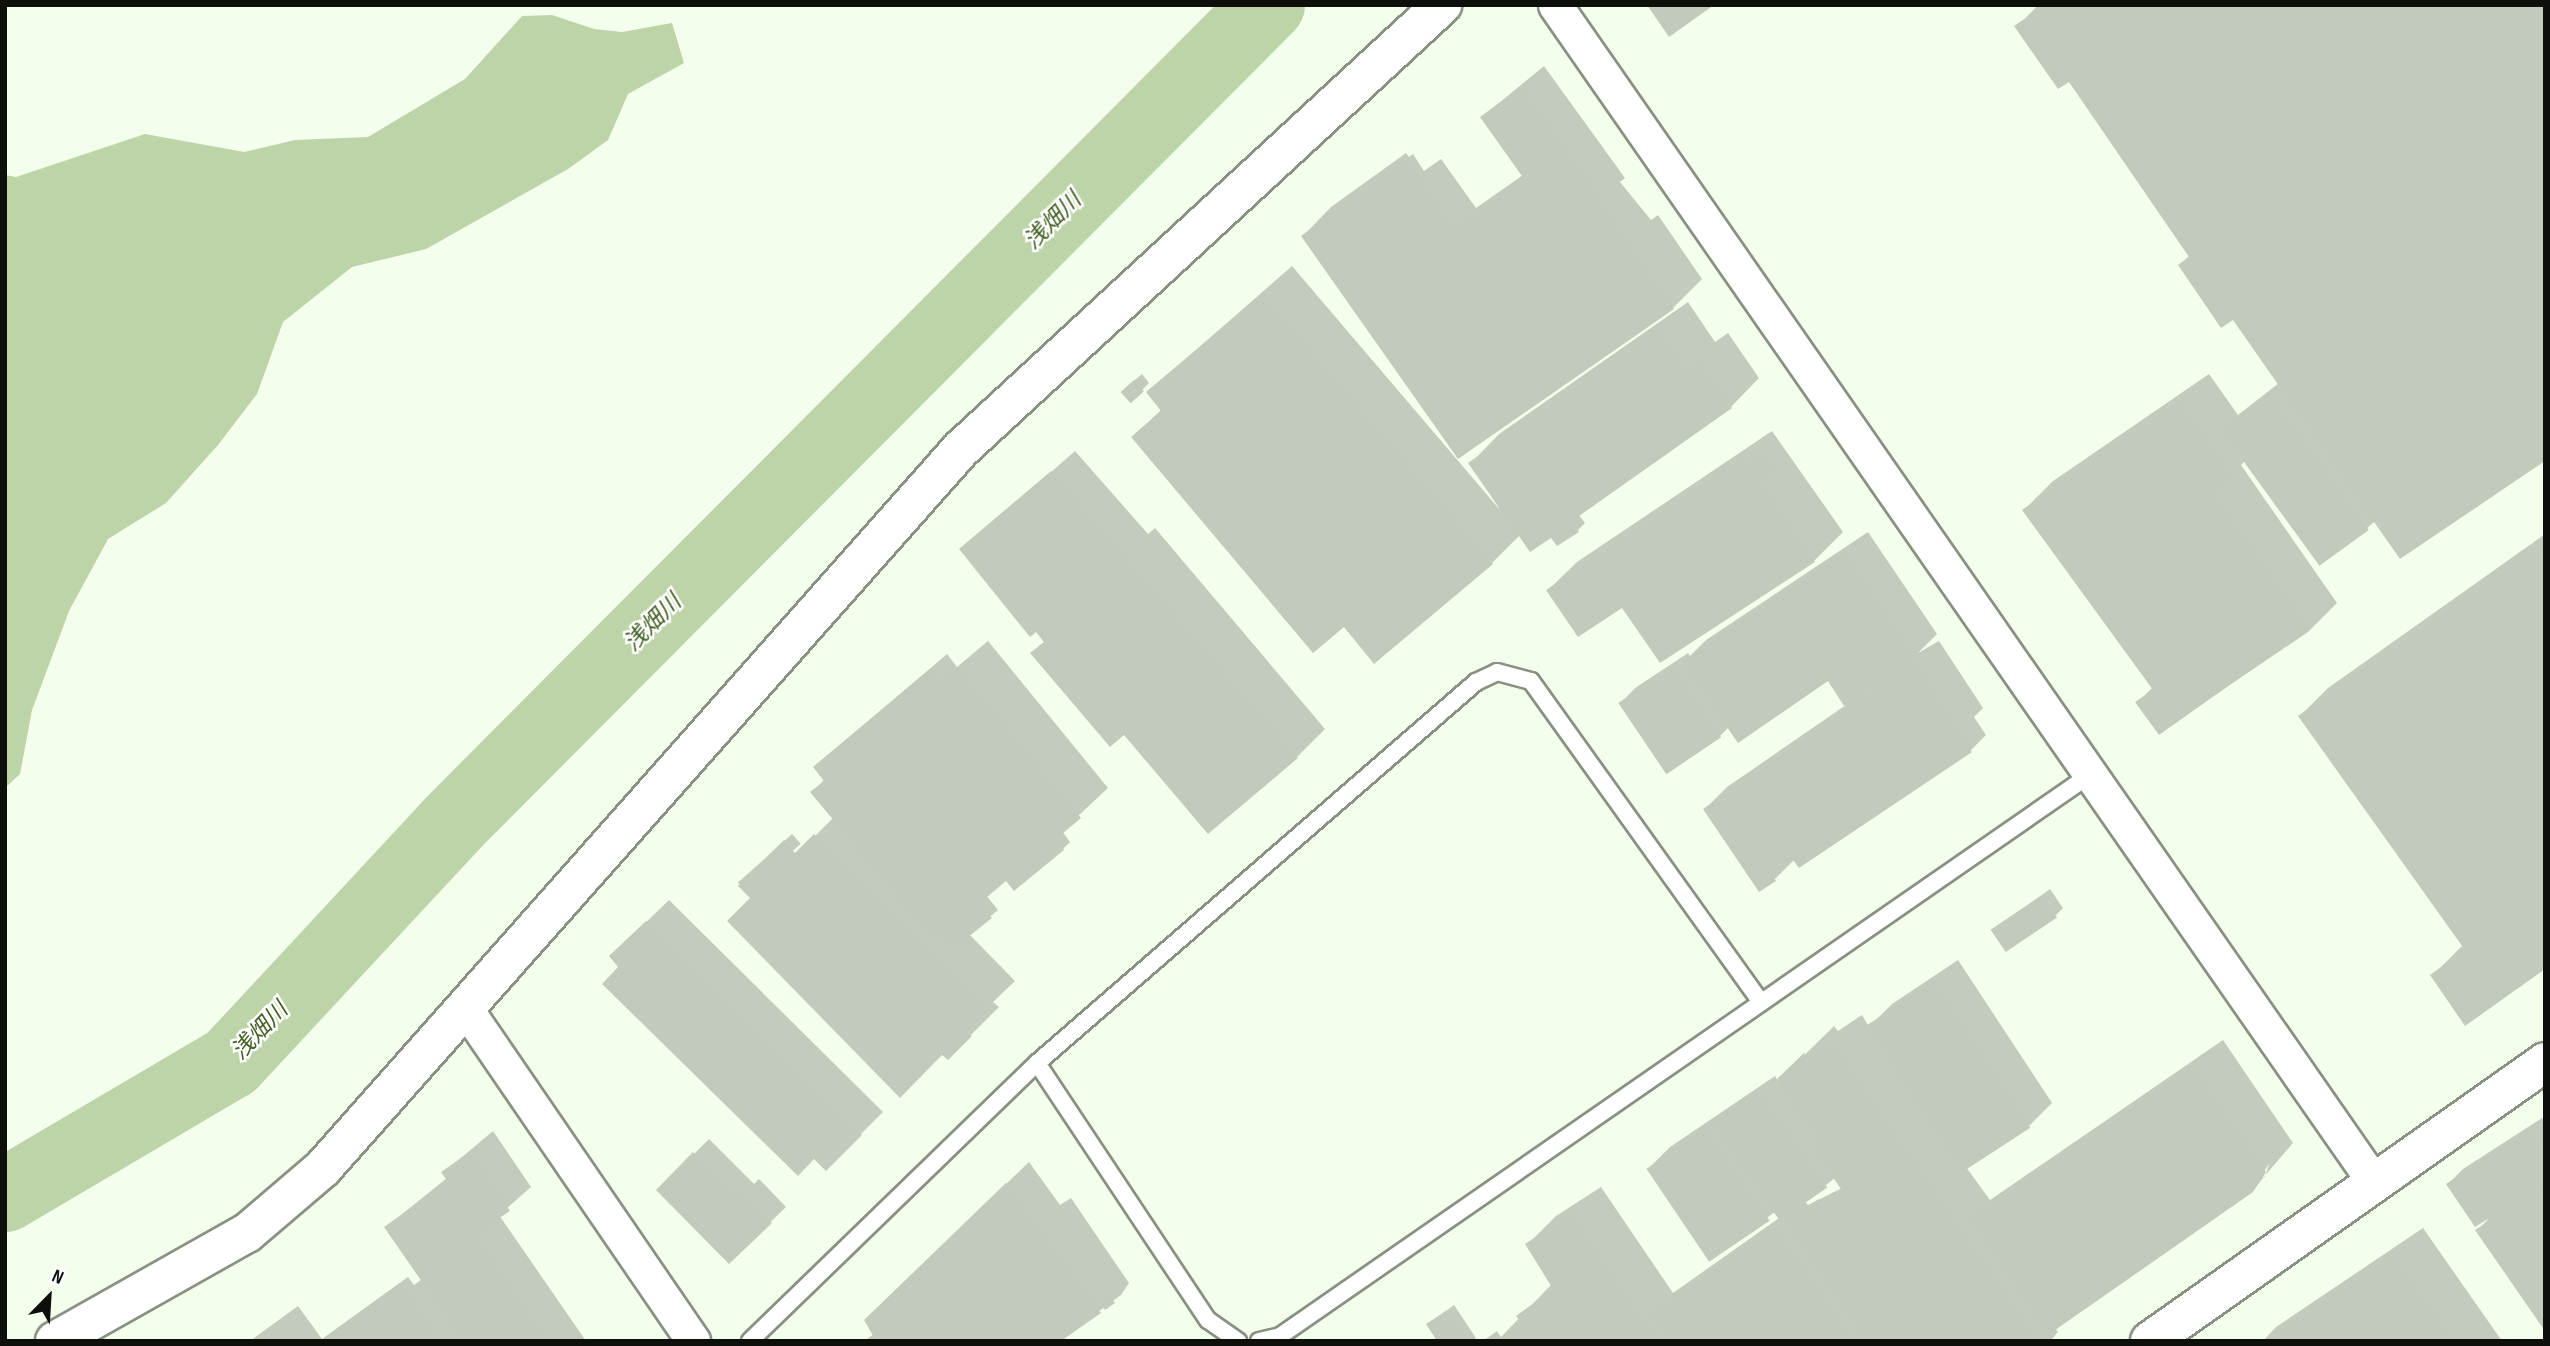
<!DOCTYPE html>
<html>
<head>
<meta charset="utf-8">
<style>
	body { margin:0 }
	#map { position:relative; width:2550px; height:1346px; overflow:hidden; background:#f4feed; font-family:"Sofia Sans Condensed","Noto Sans JP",sans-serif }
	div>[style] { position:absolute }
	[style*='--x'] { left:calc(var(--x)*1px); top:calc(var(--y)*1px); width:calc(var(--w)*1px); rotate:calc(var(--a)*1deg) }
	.water>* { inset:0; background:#bcd4a7 }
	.shadow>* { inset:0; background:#0003; transform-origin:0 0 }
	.river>* { height:74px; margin:-37px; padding:0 37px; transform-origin:37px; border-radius:37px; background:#bcd4a7 }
	.building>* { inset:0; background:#c2cbbb; transform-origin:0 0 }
	.roads { filter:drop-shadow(2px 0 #899182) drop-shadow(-2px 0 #899182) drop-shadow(0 2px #899182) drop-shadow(0 -2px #899182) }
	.lane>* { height:16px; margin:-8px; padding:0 8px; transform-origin:8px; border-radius:8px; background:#fff }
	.street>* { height:33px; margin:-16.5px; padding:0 16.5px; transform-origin:16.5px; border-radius:16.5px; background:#fff }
	.secondary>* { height:38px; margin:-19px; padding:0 19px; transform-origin:19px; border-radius:19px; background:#fff }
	span { translate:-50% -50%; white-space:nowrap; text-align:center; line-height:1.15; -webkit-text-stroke:5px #fff; paint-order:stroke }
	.water-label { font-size:23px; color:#416021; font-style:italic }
	.frame { position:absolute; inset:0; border:7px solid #0c0f0a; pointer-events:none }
	.north { position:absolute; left:14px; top:1262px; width:70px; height:70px; -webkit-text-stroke:5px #fff; paint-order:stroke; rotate:24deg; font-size:19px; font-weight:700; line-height:28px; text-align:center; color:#0c0f0a }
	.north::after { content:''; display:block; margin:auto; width:24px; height:32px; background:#0c0f0a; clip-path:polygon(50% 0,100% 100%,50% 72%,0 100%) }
</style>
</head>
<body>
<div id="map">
	<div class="water">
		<div style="clip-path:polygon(552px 15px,594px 29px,622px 32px,672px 23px,684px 63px,628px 94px,608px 140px,568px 169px,426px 249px,352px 267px,283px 322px,257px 394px,218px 445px,166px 503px,108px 539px,69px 611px,32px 710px,20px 774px,5px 788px,5px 175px,16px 177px,145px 134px,244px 152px,295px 140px,368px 137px,465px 79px,522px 16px)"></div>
	</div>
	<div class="shadow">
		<div style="clip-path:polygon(2038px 5px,2545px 5px,2375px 521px,2366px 529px,2245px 461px,2241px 465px,2337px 603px,2308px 632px,2159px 733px,2138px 702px,2153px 687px,2024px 510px,2053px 481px,2209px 374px,2238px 415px,2279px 383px,2234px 317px,2180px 265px,2190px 255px,2069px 80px,2017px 27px)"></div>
		<div style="clip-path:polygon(1544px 66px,1625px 178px,1620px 182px,1651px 220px,1658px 215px,1702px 279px,1673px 308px,1303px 236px,1331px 207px,1406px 153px,1409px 157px,1413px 154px,1424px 171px,1441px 159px,1476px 208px,1523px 175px,1482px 117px)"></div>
		<div style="clip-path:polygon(1292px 266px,1500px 510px,1471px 463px,1499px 434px,1688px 302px,1715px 342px,1728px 333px,1759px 378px,1731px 407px,1579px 515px,1585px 523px,1578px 530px,1553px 538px,1520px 535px,1492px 563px,1343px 625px,1133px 437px,1162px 409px,1148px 392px)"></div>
		<div style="clip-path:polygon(1142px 374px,1149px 383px,1142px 390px,1129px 385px)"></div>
		<div style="clip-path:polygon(1772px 431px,1843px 532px,1814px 561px,1661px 660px,1623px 605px,1548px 590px,1577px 562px)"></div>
		<div style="clip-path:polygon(1075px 451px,1148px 534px,1155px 528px,1325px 729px,1297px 757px,1032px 653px,1046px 640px,962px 550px)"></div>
		<div style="clip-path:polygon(1868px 532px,1937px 634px,1918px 653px,1939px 641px,1983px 708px,1974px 717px,1986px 735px,1971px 750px,1795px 859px,1775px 879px,1705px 809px,1727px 787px,1846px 705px,1829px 679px,1729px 727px,1720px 736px,1621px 703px,1635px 688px,1688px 653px,1690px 656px,1706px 640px)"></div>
		<div style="clip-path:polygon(2545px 534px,2545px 966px,2432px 976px,2463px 945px,2300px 716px,2328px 688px)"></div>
		<div style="clip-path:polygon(988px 641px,1108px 788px,1062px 831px,1070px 842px,1063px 849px,1014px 889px,1022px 868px,986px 895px,998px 910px,969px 934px,1015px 981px,993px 1002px,999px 1007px,971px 1035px,730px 921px,834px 817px,813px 792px,825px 779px,815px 767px,947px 654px,957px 667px)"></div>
		<div style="left:792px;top:834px;width:13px;height:73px;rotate:48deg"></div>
		<div style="clip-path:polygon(2050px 889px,2063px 908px,2056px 915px,1994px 930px)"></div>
		<div style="clip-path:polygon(669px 900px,883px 1112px,826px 1169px,622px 966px,634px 934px)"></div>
		<div style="clip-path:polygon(evenodd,1958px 960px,2052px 1103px,2030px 1125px,1966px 1167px,1990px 1200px,2223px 1040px,2293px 1143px,2252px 1191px,2055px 1328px,2058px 1332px,2050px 1341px,1483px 1341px,1497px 1331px,1501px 1337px,1552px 1284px,1527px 1245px,1556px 1216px,1601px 1187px,1673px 1293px,1779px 1218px,1775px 1212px,1710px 1259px,1648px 1169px,1670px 1147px,1775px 1076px,1778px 1081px,1834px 1026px,1838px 1031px,1862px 1015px,1869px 1027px,1892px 1004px,1958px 960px,2269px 1164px,2265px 1177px,2260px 1177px,2269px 1164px,1958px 960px,1835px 1178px,1842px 1188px,1808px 1205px,1805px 1201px,1835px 1178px)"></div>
		<div style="clip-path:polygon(2542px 1118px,2545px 1121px,2545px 1328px,2478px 1230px,2489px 1218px,2448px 1184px,2463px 1169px)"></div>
		<div style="clip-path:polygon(493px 1131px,531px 1187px,499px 1215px,586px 1341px,250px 1341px,298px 1306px,322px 1339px,408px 1277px,414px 1285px,422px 1279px,386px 1227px,447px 1178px,443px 1173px)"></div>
		<div style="clip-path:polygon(709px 1139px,754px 1184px,759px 1179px,786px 1207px,729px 1262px,658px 1190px)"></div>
		<div style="clip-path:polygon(1029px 1162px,1060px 1205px,1071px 1198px,1129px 1283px,1121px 1295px,1058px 1341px,864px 1341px,874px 1334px,888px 1298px)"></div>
		<div style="clip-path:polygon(2423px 1228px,2502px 1341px,2263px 1341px,2276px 1327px)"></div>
		<div style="clip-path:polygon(1454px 1305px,1476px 1338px,1473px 1341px,1439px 1341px,1428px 1324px)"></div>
	</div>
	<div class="river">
		<div style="--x:5;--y:1195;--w:262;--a:-30.5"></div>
		<div style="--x:231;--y:1062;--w:326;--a:-47.1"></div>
		<div style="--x:453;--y:823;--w:1155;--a:-45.11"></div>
	</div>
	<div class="building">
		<div style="clip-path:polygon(1647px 5px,1714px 5px,1669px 37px)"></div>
		<div style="clip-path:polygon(2045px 5px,2545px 5px,2545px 461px,2400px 559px,2233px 320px,2221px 328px,2178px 265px,2189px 257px,2069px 82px,2058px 89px,2014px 26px)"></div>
		<div style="clip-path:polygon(1521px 87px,1603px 201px,1598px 205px,1613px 220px,1674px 309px,1458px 459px,1301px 236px,1406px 160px,1453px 229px,1524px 179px,1480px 117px)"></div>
		<div style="clip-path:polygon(1262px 294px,1493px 564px,1374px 664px,1344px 627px,1313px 653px,1131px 437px,1161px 411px,1146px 392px)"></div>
		<div style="clip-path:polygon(1658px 329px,1685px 369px,1699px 360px,1732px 408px,1572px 521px,1579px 532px,1557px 546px,1551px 538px,1530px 552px,1468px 463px)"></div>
		<div style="left:1134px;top:380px;width:15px;height:18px;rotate:48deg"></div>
		<div style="left:2270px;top:394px;width:168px;height:61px;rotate:54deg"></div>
		<div style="clip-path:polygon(2179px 401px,2233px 476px,2211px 491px,2310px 628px,2159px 735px,2135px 702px,2153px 690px,2022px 510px)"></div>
		<div style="left:1762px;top:450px;width:22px;height:17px;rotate:54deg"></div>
		<div style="clip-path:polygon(1743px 458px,1815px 562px,1660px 663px,1622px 608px,1578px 637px,1546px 590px)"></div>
		<div style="clip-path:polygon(1051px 471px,1298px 758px,1208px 834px,1124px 735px,1110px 747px,1030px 653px,1044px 642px,1036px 632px,1030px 637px,959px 549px)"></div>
		<div style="clip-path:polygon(2545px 540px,2545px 969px,2465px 1026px,2430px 975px,2465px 950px,2298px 716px)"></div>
		<div style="clip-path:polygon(1845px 553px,1916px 658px,1844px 706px,1828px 681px,1738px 743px,1682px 662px)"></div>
		<div style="clip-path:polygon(1916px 662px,1972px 752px,1799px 868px,1793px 860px,1772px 874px,1776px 881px,1759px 892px,1703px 809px)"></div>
		<div style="left:1673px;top:666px;width:86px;height:66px;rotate:56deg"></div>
		<div style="clip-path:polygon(931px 668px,942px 681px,958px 668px,1081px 818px,1056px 839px,1064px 850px,1014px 891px,1006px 881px,980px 903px,992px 918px,952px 950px,940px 936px,934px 940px,810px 792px,824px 781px,813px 767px)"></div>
		<div style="clip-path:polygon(814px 834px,988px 1010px,966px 1032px,972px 1036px,948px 1060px,942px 1055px,900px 1098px,727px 921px,750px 898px,738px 886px,784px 840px,795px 853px)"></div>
		<div style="left:2042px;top:895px;width:27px;height:62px;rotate:56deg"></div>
		<div style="clip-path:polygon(646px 921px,862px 1135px,826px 1171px,814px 1159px,798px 1176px,602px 984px,618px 967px,609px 956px)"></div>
		<div style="left:1935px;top:981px;width:175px;height:81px;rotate:57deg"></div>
		<div style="clip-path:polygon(1832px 1043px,2037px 1338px,2039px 1341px,1866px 1341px,1784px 1221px,1819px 1199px,1829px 1205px,1845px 1195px,1815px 1151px,1822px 1146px,1777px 1079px,1804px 1053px,1809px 1059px)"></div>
		<div style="clip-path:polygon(2193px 1067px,2266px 1172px,2253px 1192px,2048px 1335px,1969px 1218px)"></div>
		<div style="left:1759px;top:1090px;width:119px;height:58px;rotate:55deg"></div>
		<div style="left:1707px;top:1128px;width:112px;height:73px;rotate:56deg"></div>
		<div style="clip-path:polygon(2527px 1131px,2545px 1159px,2545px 1183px,2475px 1227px,2446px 1184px)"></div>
		<div style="clip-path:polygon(470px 1152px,510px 1211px,475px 1234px,549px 1341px,463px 1341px,384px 1227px,448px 1182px,441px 1172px)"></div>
		<div style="clip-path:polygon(693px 1152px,738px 1198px,743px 1193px,772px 1223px,729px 1264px,656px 1190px)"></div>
		<div style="clip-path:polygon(1006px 1183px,1101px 1313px,1061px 1341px,876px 1341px,864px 1320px)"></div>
		<div style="clip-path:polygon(2545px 1185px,2545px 1331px,2475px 1230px)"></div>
		<div style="clip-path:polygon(1571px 1214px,1658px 1341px,1501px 1341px,1523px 1325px,1516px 1316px,1553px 1289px,1525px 1244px)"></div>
		<div style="clip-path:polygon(1775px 1227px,1855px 1341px,1667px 1341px,1649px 1314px)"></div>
		<div style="clip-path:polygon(2394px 1255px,2453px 1341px,2267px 1341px)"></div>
		<div style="clip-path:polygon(400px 1283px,441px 1341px,320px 1341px)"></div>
		<div style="clip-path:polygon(1109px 1295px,1115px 1303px,1105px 1310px,1098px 1300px)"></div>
		<div style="clip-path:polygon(1446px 1311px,1466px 1341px,1437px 1341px,1426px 1324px)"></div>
	</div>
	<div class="roads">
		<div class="lane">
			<div style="--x:1037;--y:1063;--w:309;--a:56.4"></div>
			<div style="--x:1208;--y:1320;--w:37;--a:35"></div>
			<div style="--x:750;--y:1341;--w:400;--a:-44.1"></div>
			<div style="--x:1037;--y:1063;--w:581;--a:-40.95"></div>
			<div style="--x:1476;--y:682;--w:23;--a:-25"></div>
			<div style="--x:1497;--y:672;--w:35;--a:15"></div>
			<div style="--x:1531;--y:681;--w:395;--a:54.4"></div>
			<div style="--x:1259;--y:1341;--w:22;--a:-13"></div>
			<div style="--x:1280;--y:1336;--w:987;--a:-34.72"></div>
		</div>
		<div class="street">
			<div style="--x:1555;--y:5;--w:1434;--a:55.17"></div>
			<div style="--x:466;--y:1009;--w:402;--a:55.6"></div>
		</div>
		<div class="secondary">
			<div style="--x:55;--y:1341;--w:220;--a:-29.4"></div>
			<div style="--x:247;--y:1233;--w:100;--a:-40.5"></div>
			<div style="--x:323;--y:1168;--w:961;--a:-48.42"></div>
			<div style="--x:961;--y:449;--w:655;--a:-42.71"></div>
			<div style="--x:2150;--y:1341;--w:484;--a:-35.2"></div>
		</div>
	</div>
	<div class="water-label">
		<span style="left:1053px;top:221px;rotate:-45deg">浅畑川</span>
		<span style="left:653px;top:623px;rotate:-45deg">浅畑川</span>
		<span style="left:260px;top:1031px;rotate:-46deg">浅畑川</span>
	</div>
	<div class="frame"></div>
	<div class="north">N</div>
</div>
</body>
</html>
